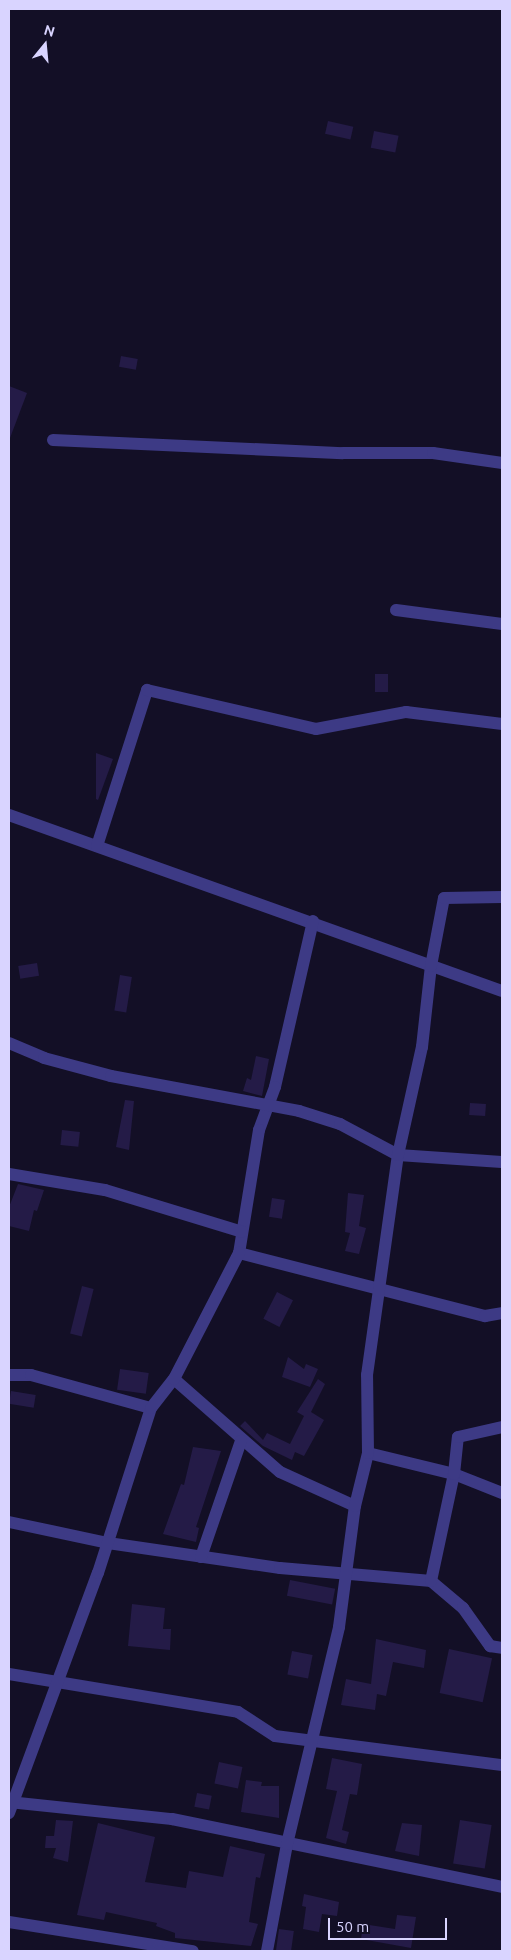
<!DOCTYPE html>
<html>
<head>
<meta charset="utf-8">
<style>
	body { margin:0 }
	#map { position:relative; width:511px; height:1960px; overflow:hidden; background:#130f26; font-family:Ubuntu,sans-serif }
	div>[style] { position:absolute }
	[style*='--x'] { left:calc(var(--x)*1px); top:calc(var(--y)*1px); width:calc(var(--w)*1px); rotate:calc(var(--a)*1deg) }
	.building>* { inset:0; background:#241b47; transform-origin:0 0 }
	.minor>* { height:12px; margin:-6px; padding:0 6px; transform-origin:6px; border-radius:6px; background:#3d3a85 }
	span { translate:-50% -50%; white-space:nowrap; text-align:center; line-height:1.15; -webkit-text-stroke:4px #130f26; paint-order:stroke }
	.frame { position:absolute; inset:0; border:10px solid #d9d4ff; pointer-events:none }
	.north { position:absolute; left:20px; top:20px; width:50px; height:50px; -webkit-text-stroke:4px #130f26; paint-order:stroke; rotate:17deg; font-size:14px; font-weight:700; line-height:20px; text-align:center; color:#d9d4ff }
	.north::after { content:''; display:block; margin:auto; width:18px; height:22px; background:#d9d4ff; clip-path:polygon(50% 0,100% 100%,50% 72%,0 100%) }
	.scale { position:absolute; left:328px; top:1918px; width:119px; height:22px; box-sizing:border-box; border:2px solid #d9d4ff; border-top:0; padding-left:6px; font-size:15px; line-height:18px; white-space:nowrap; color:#d9d4ff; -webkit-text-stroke:4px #130f26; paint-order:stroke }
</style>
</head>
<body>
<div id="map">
	<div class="building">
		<div style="left:328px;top:121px;width:26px;height:13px;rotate:13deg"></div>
		<div style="left:374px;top:131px;width:25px;height:17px;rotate:11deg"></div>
		<div style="left:121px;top:356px;width:17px;height:11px;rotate:10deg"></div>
		<div style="clip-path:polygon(9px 386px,27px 393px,10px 438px,9px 438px)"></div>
		<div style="left:375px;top:674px;width:13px;height:18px"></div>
		<div style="clip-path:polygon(96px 753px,113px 759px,98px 800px,96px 799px)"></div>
		<div style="left:37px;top:963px;width:13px;height:19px;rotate:81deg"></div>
		<div style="left:120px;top:975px;width:12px;height:36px;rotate:9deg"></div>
		<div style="clip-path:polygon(256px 1056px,269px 1059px,262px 1096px,243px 1091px,247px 1078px,251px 1080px)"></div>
		<div style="clip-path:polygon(125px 1100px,134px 1101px,129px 1150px,116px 1147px)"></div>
		<div style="left:470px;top:1103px;width:16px;height:12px;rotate:4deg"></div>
		<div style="left:62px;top:1130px;width:18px;height:15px;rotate:6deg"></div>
		<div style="clip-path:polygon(18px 1184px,44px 1190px,37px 1211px,34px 1210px,29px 1231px,9px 1226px,9px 1207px)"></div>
		<div style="clip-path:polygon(348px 1193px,364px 1195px,359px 1226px,366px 1228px,359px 1254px,345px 1251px,350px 1233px,345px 1232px)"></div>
		<div style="left:272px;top:1198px;width:13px;height:19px;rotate:9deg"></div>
		<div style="left:82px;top:1286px;width:12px;height:49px;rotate:14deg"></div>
		<div style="left:277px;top:1292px;width:18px;height:30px;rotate:27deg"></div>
		<div style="clip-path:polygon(288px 1357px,304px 1369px,306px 1364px,318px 1369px,310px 1387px,282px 1377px)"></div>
		<div style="left:120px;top:1369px;width:29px;height:21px;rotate:8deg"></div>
		<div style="clip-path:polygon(318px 1379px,325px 1384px,311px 1412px,324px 1420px,304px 1456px,295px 1452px,292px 1460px,263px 1446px,240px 1426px,245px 1421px,263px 1440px,267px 1433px,290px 1444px,304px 1416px,297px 1412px)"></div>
		<div style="left:11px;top:1391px;width:25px;height:13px;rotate:9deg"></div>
		<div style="clip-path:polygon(193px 1447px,221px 1451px,196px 1527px,199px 1528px,196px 1542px,163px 1534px,181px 1484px,184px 1485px)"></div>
		<div style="left:290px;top:1580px;width:46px;height:16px;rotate:11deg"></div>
		<div style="clip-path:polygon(132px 1604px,165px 1608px,163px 1629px,171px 1629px,170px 1650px,128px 1646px)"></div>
		<div style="clip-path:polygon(376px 1639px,426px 1650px,424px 1668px,393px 1662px,386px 1696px,377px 1694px,375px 1710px,341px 1705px,346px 1679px,371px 1684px)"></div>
		<div style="left:449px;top:1649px;width:44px;height:45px;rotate:12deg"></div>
		<div style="left:292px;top:1651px;width:21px;height:24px;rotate:11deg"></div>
		<div style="clip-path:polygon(332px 1758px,362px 1764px,357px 1795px,350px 1794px,342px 1830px,349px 1832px,346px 1844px,326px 1838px,337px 1791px,326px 1789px)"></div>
		<div style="left:219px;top:1762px;width:24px;height:22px;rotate:12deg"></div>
		<div style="clip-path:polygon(246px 1780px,262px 1782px,261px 1786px,279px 1786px,279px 1818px,241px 1812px)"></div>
		<div style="left:197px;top:1793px;width:15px;height:14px;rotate:11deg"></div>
		<div style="clip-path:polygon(56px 1820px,73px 1821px,68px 1862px,53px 1858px,56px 1848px,45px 1848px,46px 1836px,54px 1836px)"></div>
		<div style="left:460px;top:1820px;width:32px;height:44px;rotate:9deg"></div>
		<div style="clip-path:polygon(98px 1823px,155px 1837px,145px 1882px,186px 1888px,189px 1871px,223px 1877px,230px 1846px,265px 1854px,260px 1878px,256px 1877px,249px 1922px,258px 1924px,251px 1946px,175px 1938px,175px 1933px,156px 1926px,157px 1923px,106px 1912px,104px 1920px,77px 1915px)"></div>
		<div style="clip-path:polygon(402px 1823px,422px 1825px,419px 1856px,395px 1851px)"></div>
		<div style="clip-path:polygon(304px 1894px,339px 1902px,337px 1916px,322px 1914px,319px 1932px,303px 1929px,306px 1907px,302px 1906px)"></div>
		<div style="clip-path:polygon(397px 1915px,416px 1917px,411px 1948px,361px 1939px,363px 1924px,395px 1929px)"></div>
		<div style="left:279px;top:1929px;width:15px;height:22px;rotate:8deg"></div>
	</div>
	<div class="minor">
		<div style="--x:53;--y:440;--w:290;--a:2.6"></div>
		<div style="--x:343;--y:453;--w:90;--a:0"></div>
		<div style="--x:433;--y:453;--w:70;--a:8.2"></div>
		<div style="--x:396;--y:610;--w:107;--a:7.5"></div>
		<div style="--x:9;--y:815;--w:523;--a:19.65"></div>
		<div style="--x:97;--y:846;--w:164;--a:-72.2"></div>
		<div style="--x:147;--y:690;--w:173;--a:13"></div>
		<div style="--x:316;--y:729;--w:92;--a:-10.7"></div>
		<div style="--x:406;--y:712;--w:97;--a:7.1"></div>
		<div style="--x:313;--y:921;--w:170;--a:102.9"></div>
		<div style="--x:275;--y:1087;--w:46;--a:110.4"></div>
		<div style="--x:259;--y:1130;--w:125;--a:99.2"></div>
		<div style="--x:239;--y:1253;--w:254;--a:14.4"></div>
		<div style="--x:485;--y:1316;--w:17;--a:-10"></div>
		<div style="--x:9;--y:1043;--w:38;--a:23"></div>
		<div style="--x:44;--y:1058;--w:69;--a:15"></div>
		<div style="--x:111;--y:1076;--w:191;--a:10.5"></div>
		<div style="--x:299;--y:1111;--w:43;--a:17.6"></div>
		<div style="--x:340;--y:1124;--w:66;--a:28.1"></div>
		<div style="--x:398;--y:1155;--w:104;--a:3.9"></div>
		<div style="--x:9;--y:1174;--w:97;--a:9.5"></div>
		<div style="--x:105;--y:1190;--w:143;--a:17"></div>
		<div style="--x:9;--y:1375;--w:22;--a:0"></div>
		<div style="--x:31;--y:1375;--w:124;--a:15.4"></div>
		<div style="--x:174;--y:1379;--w:141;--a:41.3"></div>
		<div style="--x:280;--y:1472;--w:82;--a:24.4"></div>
		<div style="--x:368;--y:1453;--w:89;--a:13.7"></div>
		<div style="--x:454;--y:1474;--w:52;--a:21.6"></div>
		<div style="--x:9;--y:1522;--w:101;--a:12"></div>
		<div style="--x:108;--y:1543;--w:174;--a:8.3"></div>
		<div style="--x:280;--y:1568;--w:152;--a:4.9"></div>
		<div style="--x:431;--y:1581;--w:42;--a:40.2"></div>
		<div style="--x:463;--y:1608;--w:47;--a:54.6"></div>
		<div style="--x:490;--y:1646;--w:12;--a:9"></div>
		<div style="--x:201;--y:1557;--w:123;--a:-71"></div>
		<div style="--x:431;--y:1581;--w:109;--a:-77.9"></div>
		<div style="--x:454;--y:1474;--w:37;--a:-84"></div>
		<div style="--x:458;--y:1437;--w:45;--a:-12.8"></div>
		<div style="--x:9;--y:1674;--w:232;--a:9.4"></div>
		<div style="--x:238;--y:1712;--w:44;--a:33"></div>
		<div style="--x:275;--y:1736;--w:229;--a:7.3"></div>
		<div style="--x:9;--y:1802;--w:164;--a:6"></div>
		<div style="--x:172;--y:1819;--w:337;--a:11.6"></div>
		<div style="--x:9;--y:1813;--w:256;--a:-69.7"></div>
		<div style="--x:98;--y:1573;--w:173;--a:-72.2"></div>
		<div style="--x:151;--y:1408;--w:37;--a:-52"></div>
		<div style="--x:174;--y:1379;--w:142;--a:-62.7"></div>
		<div style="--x:9;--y:1922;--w:186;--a:9"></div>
		<div style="--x:267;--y:1951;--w:109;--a:-79.4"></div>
		<div style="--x:287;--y:1844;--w:223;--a:-76.5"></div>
		<div style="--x:339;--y:1627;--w:122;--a:-82.5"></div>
		<div style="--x:355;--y:1506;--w:55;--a:-76.2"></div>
		<div style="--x:368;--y:1453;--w:78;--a:-90.7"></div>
		<div style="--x:367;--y:1375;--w:222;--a:-82"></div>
		<div style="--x:398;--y:1155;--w:111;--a:-77.5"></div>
		<div style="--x:422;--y:1047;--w:81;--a:-83.7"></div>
		<div style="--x:431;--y:966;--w:69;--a:-79.2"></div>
		<div style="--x:444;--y:898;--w:58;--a:-1"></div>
	</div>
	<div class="frame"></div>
	<div class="north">N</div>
	<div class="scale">50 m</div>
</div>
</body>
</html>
